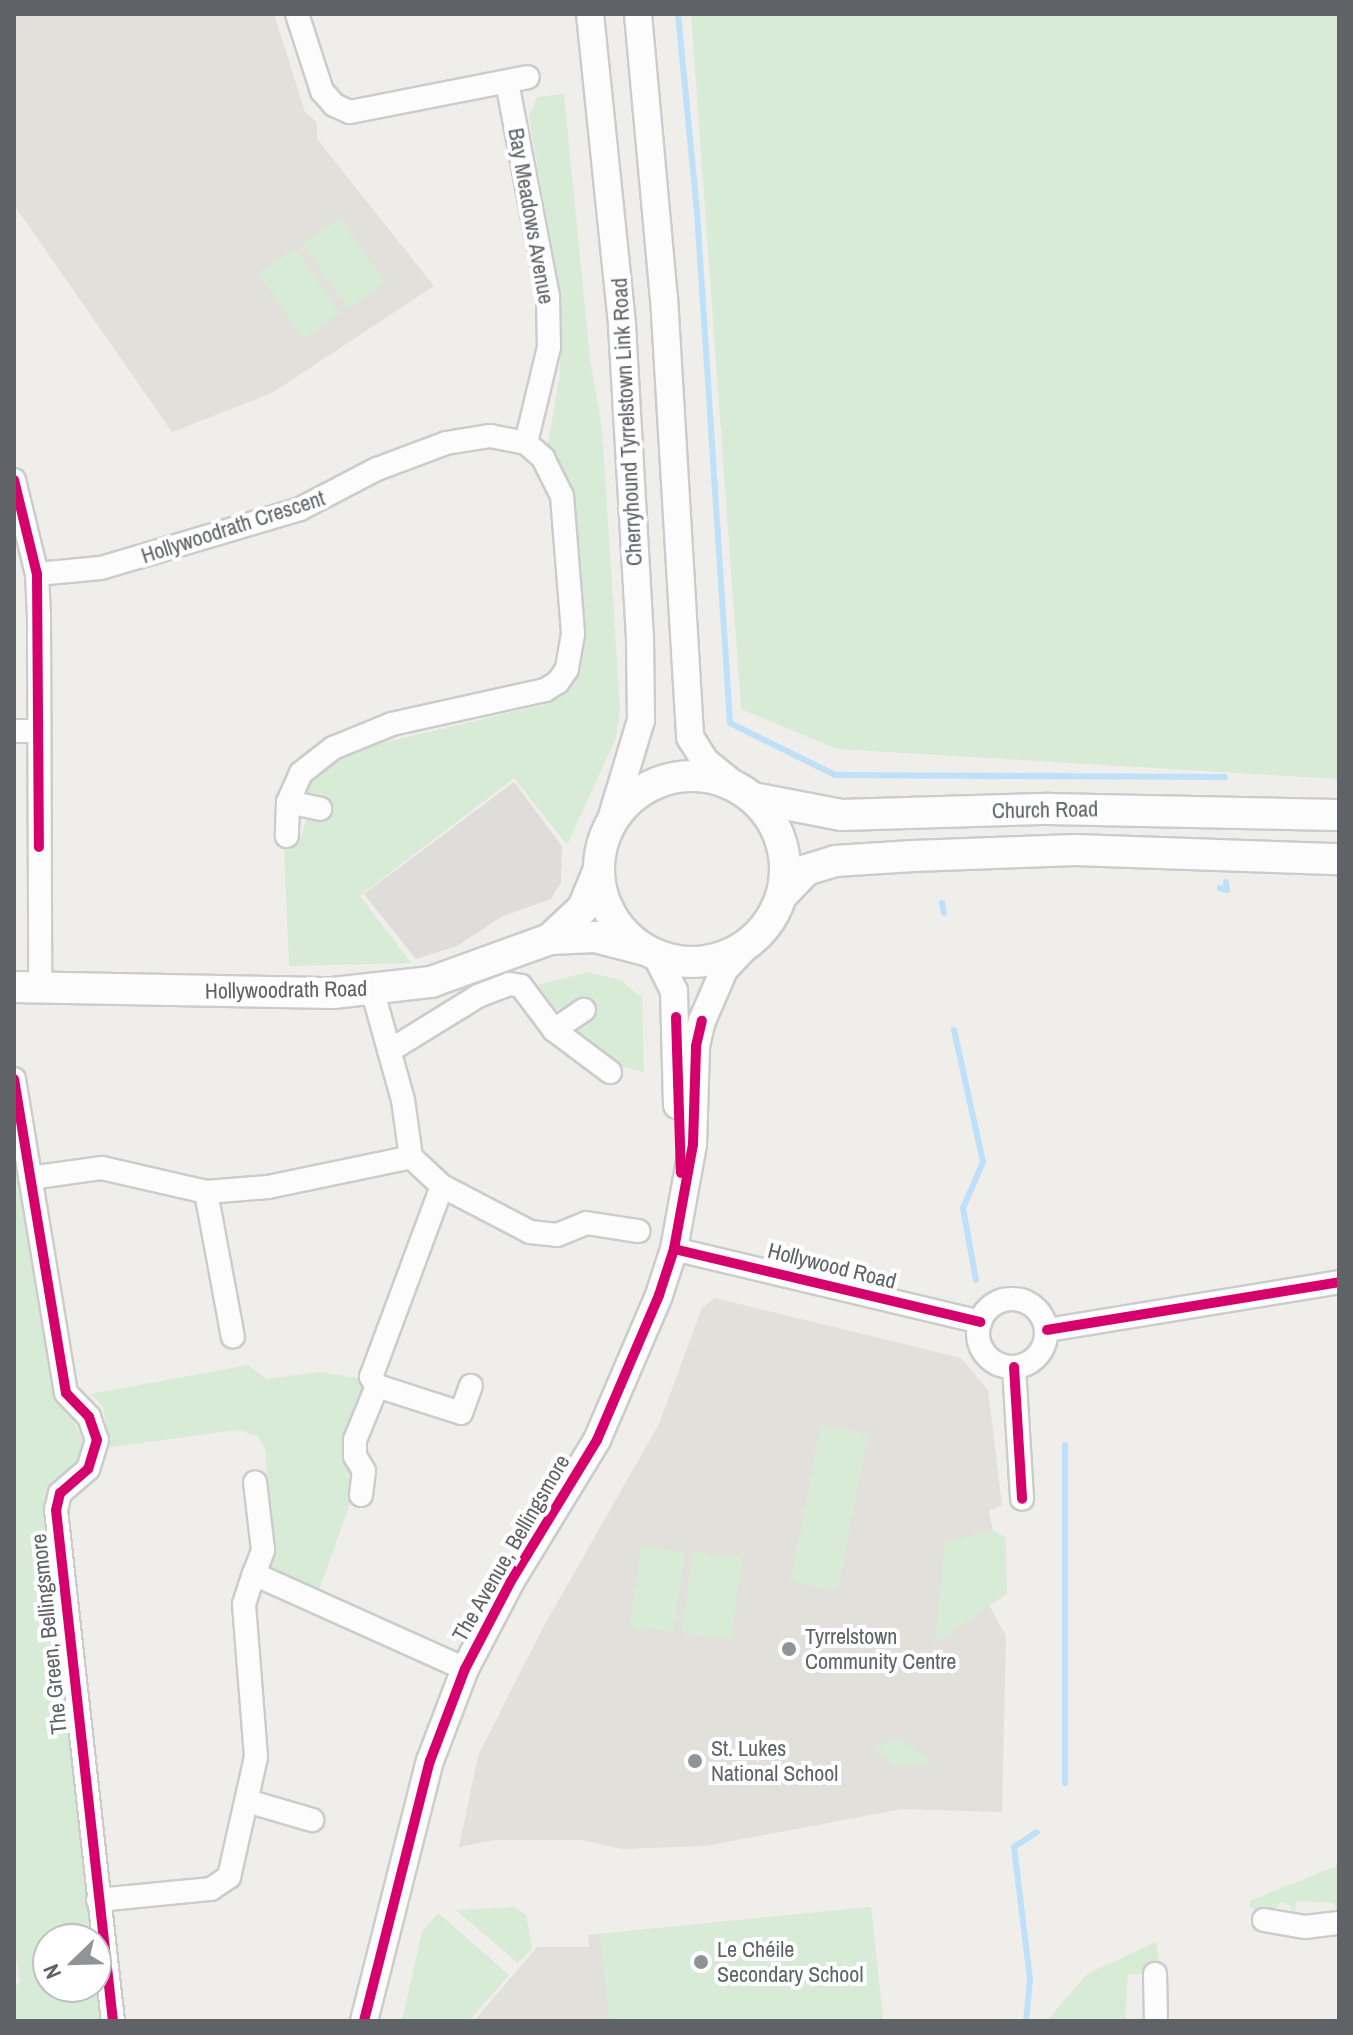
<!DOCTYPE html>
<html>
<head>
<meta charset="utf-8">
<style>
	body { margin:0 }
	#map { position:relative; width:1353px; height:2035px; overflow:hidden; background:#efeeea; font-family:"Archivo Narrow",sans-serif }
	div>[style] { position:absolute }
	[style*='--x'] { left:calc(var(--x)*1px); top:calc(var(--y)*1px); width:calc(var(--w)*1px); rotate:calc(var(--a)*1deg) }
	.industrial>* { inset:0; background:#dfddda }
	.education>* { inset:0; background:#e2e0da }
	.green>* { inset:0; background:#d8ebd6; transform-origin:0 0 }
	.stream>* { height:6px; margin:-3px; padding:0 3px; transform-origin:3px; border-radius:3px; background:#bfe0f9 }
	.roads { filter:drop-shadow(2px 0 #cbcccc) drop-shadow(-2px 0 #cbcccc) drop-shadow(0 2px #cbcccc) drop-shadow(0 -2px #cbcccc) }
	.minor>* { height:22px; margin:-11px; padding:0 11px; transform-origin:11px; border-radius:11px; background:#fdfcfc }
	.minor>.ring { margin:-11px; padding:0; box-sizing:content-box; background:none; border:22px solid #fdfcfc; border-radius:50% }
	.tertiary>* { height:26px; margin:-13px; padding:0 13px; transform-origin:13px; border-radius:13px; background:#fdfcfc }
	.secondary>* { height:30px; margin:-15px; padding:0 15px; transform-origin:15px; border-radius:15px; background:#fdfcfc }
	.secondary>.ring { margin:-15px; padding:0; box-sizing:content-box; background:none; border:30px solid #fdfcfc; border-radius:50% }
	.cycleway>* { height:10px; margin:-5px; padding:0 5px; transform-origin:5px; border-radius:5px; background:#d6006c }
	.dots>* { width:22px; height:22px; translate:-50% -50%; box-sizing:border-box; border:4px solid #fff; border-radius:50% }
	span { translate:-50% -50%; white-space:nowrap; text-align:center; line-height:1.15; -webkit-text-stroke:8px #fff; paint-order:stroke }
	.street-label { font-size:22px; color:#5f6368 }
	.poi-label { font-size:22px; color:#5f6368 }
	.left { translate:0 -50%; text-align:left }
	.frame { position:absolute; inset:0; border:16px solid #5f6368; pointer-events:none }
	.north { position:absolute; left:32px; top:1923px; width:80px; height:80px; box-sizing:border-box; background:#fff; border:2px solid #bfc1c3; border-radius:50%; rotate:247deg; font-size:22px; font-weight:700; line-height:32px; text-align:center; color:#5f6368 }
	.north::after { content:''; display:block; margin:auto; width:28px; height:36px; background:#919496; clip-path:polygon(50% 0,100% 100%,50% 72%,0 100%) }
</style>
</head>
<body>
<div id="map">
	<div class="industrial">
		<div style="clip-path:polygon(514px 782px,562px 846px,561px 882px,551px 899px,501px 917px,457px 946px,416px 959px,364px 894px)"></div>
	</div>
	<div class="education">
		<div style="clip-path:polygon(14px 14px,274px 14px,305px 112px,317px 122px,317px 139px,434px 286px,272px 393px,172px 432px,14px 205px)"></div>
		<div style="clip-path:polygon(715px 1298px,961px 1358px,988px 1390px,1002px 1505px,989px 1511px,993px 1531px,1005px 1537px,1006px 1555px,1007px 1594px,989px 1605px,1006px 1636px,1002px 1812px,902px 1809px,706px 1846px,621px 1849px,583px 1840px,495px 1840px,459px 1847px,478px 1756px,540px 1633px,659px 1424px,702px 1308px)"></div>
		<div style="clip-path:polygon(871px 1907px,883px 2021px,474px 2021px,537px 1947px,589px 1947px,588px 1935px)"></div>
	</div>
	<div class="green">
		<div style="clip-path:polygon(691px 14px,1335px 14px,1339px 20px,1339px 779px,837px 749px,741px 709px)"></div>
		<div style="clip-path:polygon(564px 94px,590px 359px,602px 428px,620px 708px,616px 738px,567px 845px,514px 778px,360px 896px,411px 963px,289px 966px,284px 846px,299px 841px,307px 819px,326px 822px,328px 806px,307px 792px,312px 776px,353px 750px,542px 705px,566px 691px,580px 657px,567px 479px,547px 450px,560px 374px,560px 295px,529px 117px,537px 97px)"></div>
		<div style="left:340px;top:218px;width:79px;height:45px;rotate:55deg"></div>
		<div style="left:295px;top:248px;width:79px;height:45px;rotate:55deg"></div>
		<div style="clip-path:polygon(588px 972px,620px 980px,642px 998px,644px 1072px,624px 1067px,578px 1037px,578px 1026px,593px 1017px,582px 999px,556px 1010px,538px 985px)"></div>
		<div style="clip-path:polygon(14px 1155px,56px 1403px,73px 1419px,84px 1444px,81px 1465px,47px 1513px,92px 1939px,48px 1939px,48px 1987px,96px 1987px,96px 1980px,100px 2021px,14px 2021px,14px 1989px,20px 1981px,14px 1946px)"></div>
		<div style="clip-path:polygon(248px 1365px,267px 1379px,320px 1372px,369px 1380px,351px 1501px,319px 1590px,269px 1570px,272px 1527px,265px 1448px,258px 1436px,238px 1430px,110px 1447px,103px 1407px,91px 1394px)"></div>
		<div style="left:821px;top:1425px;width:48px;height:159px;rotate:11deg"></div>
		<div style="clip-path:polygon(993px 1531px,1005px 1537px,1007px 1594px,935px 1643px,945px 1541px)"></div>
		<div style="left:641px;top:1546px;width:44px;height:81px;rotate:8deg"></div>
		<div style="left:693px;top:1551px;width:50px;height:82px;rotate:8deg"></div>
		<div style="clip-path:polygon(898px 1739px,933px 1762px,895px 1766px,873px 1748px)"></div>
		<div style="clip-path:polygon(1339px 1865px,1339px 1917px,1334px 1903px,1296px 1901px,1295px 1919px,1289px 1905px,1281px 1902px,1270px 1913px,1251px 1908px,1249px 1901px)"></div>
		<div style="clip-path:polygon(514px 1907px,526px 1915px,532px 1949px,518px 1963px,456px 1910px)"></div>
		<div style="clip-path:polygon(871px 1907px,883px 2021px,609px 2021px,600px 1934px)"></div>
		<div style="clip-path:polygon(438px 1913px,509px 1975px,469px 2021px,402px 2021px,422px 1932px)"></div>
		<div style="clip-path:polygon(1156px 1942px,1161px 1974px,1128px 1974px,1125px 2021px,1047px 2021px,1087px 1974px)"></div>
	</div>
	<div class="stream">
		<div style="--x:678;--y:14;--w:198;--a:84.5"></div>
		<div style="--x:697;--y:211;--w:513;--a:86.31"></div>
		<div style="--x:730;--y:723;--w:117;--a:26.3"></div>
		<div style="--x:835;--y:775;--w:390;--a:0.3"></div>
		<div style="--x:1220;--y:888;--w:7;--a:16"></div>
		<div style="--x:1227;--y:890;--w:8;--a:-97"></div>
		<div style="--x:942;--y:903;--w:10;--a:79"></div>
		<div style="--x:954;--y:1030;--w:135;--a:77.6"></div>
		<div style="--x:983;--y:1162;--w:50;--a:113.5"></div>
		<div style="--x:963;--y:1208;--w:73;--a:79.8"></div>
		<div style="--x:1065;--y:1783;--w:338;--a:-90"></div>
		<div style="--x:1026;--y:2021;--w:42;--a:-84.6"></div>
		<div style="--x:1030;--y:1979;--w:133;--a:-96.9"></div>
		<div style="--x:1014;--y:1847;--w:27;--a:-33"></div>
	</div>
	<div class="roads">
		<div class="minor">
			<div style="--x:297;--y:14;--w:81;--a:72"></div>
			<div style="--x:322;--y:91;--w:18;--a:49"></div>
			<div style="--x:334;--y:105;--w:17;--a:24"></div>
			<div style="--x:350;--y:112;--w:181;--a:-11.1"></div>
			<div style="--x:507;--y:82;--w:219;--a:79.2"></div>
			<div style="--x:548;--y:297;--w:50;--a:88.9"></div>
			<div style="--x:549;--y:347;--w:99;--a:103.5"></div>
			<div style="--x:14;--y:480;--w:97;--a:76.3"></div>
			<div style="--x:37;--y:574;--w:43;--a:87.3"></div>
			<div style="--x:39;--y:617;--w:370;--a:89.8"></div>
			<div style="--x:37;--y:574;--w:64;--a:-5.4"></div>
			<div style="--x:101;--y:568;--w:208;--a:-16.5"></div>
			<div style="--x:300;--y:509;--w:87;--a:-27.5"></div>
			<div style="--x:377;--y:469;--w:74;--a:-20.6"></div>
			<div style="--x:446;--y:443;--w:45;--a:-9"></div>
			<div style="--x:490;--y:436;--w:37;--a:11"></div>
			<div style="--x:526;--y:443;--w:23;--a:41"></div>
			<div style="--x:543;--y:458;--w:42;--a:63.4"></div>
			<div style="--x:562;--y:496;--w:138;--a:85.4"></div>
			<div style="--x:573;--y:634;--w:36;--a:100"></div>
			<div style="--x:567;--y:669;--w:16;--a:125"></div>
			<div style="--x:558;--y:682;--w:15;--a:148"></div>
			<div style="--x:545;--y:690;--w:157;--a:167.5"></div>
			<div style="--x:392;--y:724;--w:64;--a:157.9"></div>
			<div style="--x:333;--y:748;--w:41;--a:142"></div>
			<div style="--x:301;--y:773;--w:32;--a:114"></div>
			<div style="--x:288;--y:802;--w:34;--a:92"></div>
			<div style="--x:14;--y:731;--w:25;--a:0"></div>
			<div style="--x:288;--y:802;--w:33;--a:12"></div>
			<div style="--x:372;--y:989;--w:115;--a:74.4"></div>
			<div style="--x:403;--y:1100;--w:58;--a:82"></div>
			<div style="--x:411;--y:1157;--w:42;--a:43.1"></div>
			<div style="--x:442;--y:1186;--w:99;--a:27.6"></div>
			<div style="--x:530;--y:1232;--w:27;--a:6"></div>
			<div style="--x:557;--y:1235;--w:31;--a:-22"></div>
			<div style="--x:586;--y:1223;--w:53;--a:8.7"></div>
			<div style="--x:554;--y:1030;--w:36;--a:-34"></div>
			<div style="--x:389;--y:1051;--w:105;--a:-31.7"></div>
			<div style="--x:478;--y:996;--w:33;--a:-21"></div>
			<div style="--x:509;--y:984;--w:12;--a:9"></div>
			<div style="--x:521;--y:986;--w:55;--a:53.1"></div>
			<div style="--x:554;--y:1030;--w:70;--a:36.9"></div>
			<div style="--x:14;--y:1079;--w:318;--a:80.6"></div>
			<div style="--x:66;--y:1393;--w:33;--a:46"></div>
			<div style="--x:89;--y:1417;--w:24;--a:71"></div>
			<div style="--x:97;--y:1440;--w:30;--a:107"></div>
			<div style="--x:88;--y:1469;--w:37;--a:139"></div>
			<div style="--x:60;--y:1493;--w:17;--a:103"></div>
			<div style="--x:56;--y:1510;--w:514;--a:83.64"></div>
			<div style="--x:30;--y:1178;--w:73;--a:-7.9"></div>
			<div style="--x:102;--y:1168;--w:107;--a:13"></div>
			<div style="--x:206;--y:1192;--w:62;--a:-4.6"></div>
			<div style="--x:268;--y:1187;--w:146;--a:-11.8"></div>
			<div style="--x:206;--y:1192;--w:147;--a:79.5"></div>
			<div style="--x:674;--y:1249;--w:315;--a:13.4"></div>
			<div class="ring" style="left:978px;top:1299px;width:46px;height:46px"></div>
			<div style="--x:1047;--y:1330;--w:296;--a:-9.3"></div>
			<div style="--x:1014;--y:1367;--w:132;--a:86.5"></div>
			<div style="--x:377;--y:1386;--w:11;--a:-124"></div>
			<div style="--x:371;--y:1377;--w:204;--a:-69.6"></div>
			<div style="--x:361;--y:1495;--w:24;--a:-83"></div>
			<div style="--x:364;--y:1471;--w:17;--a:-121"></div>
			<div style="--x:355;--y:1456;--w:16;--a:-90"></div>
			<div style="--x:355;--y:1440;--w:58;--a:-67.8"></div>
			<div style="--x:377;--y:1386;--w:88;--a:17.8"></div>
			<div style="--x:461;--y:1413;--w:29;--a:-70"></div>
			<div style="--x:254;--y:1574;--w:26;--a:-69"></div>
			<div style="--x:263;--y:1550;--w:68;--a:-96.7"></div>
			<div style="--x:247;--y:1801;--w:68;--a:16.3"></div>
			<div style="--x:98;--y:1900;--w:114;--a:-5.6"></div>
			<div style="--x:211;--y:1889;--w:22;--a:-34"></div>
			<div style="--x:229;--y:1877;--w:123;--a:-77.3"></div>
			<div style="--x:256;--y:1757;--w:153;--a:-94.5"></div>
			<div style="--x:244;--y:1604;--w:32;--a:-72"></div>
			<div style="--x:254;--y:1574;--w:231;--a:24.2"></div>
			<div style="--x:1264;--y:1920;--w:42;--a:9.7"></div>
			<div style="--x:1305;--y:1927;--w:34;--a:-7"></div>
			<div style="--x:1155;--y:1974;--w:47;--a:88.8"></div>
		</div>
		<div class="tertiary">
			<div style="--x:590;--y:14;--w:314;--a:84.1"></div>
			<div style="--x:622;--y:326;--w:314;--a:86.7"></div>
			<div style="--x:640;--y:639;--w:81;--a:89.3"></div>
			<div style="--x:641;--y:720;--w:111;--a:106.8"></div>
			<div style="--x:638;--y:14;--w:284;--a:84.8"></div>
			<div style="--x:664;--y:297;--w:441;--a:86.6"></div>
			<div style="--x:690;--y:737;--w:28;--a:58"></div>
			<div style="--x:705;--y:761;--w:40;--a:39"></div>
			<div style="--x:656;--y:955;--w:40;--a:63.4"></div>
			<div style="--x:674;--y:991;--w:114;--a:88.5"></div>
			<div style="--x:364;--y:2021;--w:268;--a:-75.8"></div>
			<div style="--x:430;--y:1761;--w:98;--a:-69.2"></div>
			<div style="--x:465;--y:1669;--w:99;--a:-62.4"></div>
			<div style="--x:511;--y:1581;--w:165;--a:-58.6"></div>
			<div style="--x:597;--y:1440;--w:158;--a:-66.8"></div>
			<div style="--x:659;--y:1295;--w:48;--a:-71.9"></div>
			<div style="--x:674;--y:1249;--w:107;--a:-79.7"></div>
			<div style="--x:693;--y:1144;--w:98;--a:-88.2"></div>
			<div style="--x:696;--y:1046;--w:26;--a:-77"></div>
			<div style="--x:702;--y:1021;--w:56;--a:-66.7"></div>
			<div style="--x:724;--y:970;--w:34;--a:-47"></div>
		</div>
		<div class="secondary">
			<div class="ring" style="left:599px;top:776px;width:156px;height:156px"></div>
			<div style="--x:753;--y:798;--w:90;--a:10.9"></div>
			<div style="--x:841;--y:815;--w:208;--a:-1.7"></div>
			<div style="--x:1049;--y:809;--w:290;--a:1.2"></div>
			<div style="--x:783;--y:894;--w:33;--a:-46"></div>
			<div style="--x:806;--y:870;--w:30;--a:-17"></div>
			<div style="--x:835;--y:861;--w:78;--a:-3.7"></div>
			<div style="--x:913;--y:856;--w:162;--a:-2.1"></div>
			<div style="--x:1075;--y:850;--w:264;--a:2"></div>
			<div style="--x:550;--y:939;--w:45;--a:-43.2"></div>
			<div style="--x:583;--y:908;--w:42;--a:-67.7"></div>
			<div style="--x:14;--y:987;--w:319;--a:1.1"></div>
			<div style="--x:333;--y:993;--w:99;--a:-6.4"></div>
			<div style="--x:431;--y:982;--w:127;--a:-19.9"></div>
			<div style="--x:550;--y:939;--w:45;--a:-2.5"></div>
			<div style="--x:595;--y:937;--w:49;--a:14.3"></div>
		</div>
	</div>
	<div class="cycleway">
		<div style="--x:14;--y:480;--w:97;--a:76.3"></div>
		<div style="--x:37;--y:574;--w:273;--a:89.6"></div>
		<div style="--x:676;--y:1017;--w:156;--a:88.2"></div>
		<div style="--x:14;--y:1079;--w:318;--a:80.6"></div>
		<div style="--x:66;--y:1393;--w:33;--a:46"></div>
		<div style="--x:89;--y:1417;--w:24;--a:71"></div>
		<div style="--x:97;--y:1440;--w:30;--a:107"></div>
		<div style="--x:88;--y:1469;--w:37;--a:139"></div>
		<div style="--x:60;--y:1493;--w:17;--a:103"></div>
		<div style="--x:56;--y:1510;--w:514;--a:83.64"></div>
		<div style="--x:674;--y:1249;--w:315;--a:13.4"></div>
		<div style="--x:1047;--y:1330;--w:296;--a:-9.3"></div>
		<div style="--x:1014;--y:1367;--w:132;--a:86.5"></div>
		<div style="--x:364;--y:2021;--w:268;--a:-75.8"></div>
		<div style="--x:430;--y:1761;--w:98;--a:-69.2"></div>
		<div style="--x:465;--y:1669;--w:99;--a:-62.4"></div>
		<div style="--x:511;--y:1581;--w:165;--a:-58.6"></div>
		<div style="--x:597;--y:1440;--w:158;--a:-66.8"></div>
		<div style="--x:659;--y:1295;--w:48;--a:-71.9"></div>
		<div style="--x:674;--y:1249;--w:107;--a:-79.7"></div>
		<div style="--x:693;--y:1144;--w:98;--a:-88.2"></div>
		<div style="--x:696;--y:1046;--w:26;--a:-77"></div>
	</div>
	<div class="dots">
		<div style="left:789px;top:1649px;background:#919496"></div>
		<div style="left:695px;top:1761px;background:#919496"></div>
		<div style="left:701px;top:1962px;background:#919496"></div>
	</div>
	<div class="street-label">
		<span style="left:531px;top:216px;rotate:80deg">Bay Meadows Avenue</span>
		<span style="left:627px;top:422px;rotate:-93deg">Cherryhound Tyrrelstown Link Road</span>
		<span style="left:233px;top:527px;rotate:-18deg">Hollywoodrath Crescent</span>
		<span style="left:1045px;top:810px;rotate:-1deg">Church Road</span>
		<span style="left:286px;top:990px;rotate:-1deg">Hollywoodrath Road</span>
		<span style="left:832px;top:1266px;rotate:14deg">Hollywood Road</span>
		<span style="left:511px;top:1548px;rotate:-60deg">The Avenue, Bellingsmore</span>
		<span style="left:49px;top:1634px;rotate:-96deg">The Green, Bellingsmore</span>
	</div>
	<div class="poi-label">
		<span class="left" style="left:805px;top:1649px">Tyrrelstown<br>Community Centre</span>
		<span class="left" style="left:711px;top:1761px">St. Lukes<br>National School</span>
		<span class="left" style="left:717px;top:1962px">Le Chéile<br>Secondary School</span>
	</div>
	<div class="frame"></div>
	<div class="north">N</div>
</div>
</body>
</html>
